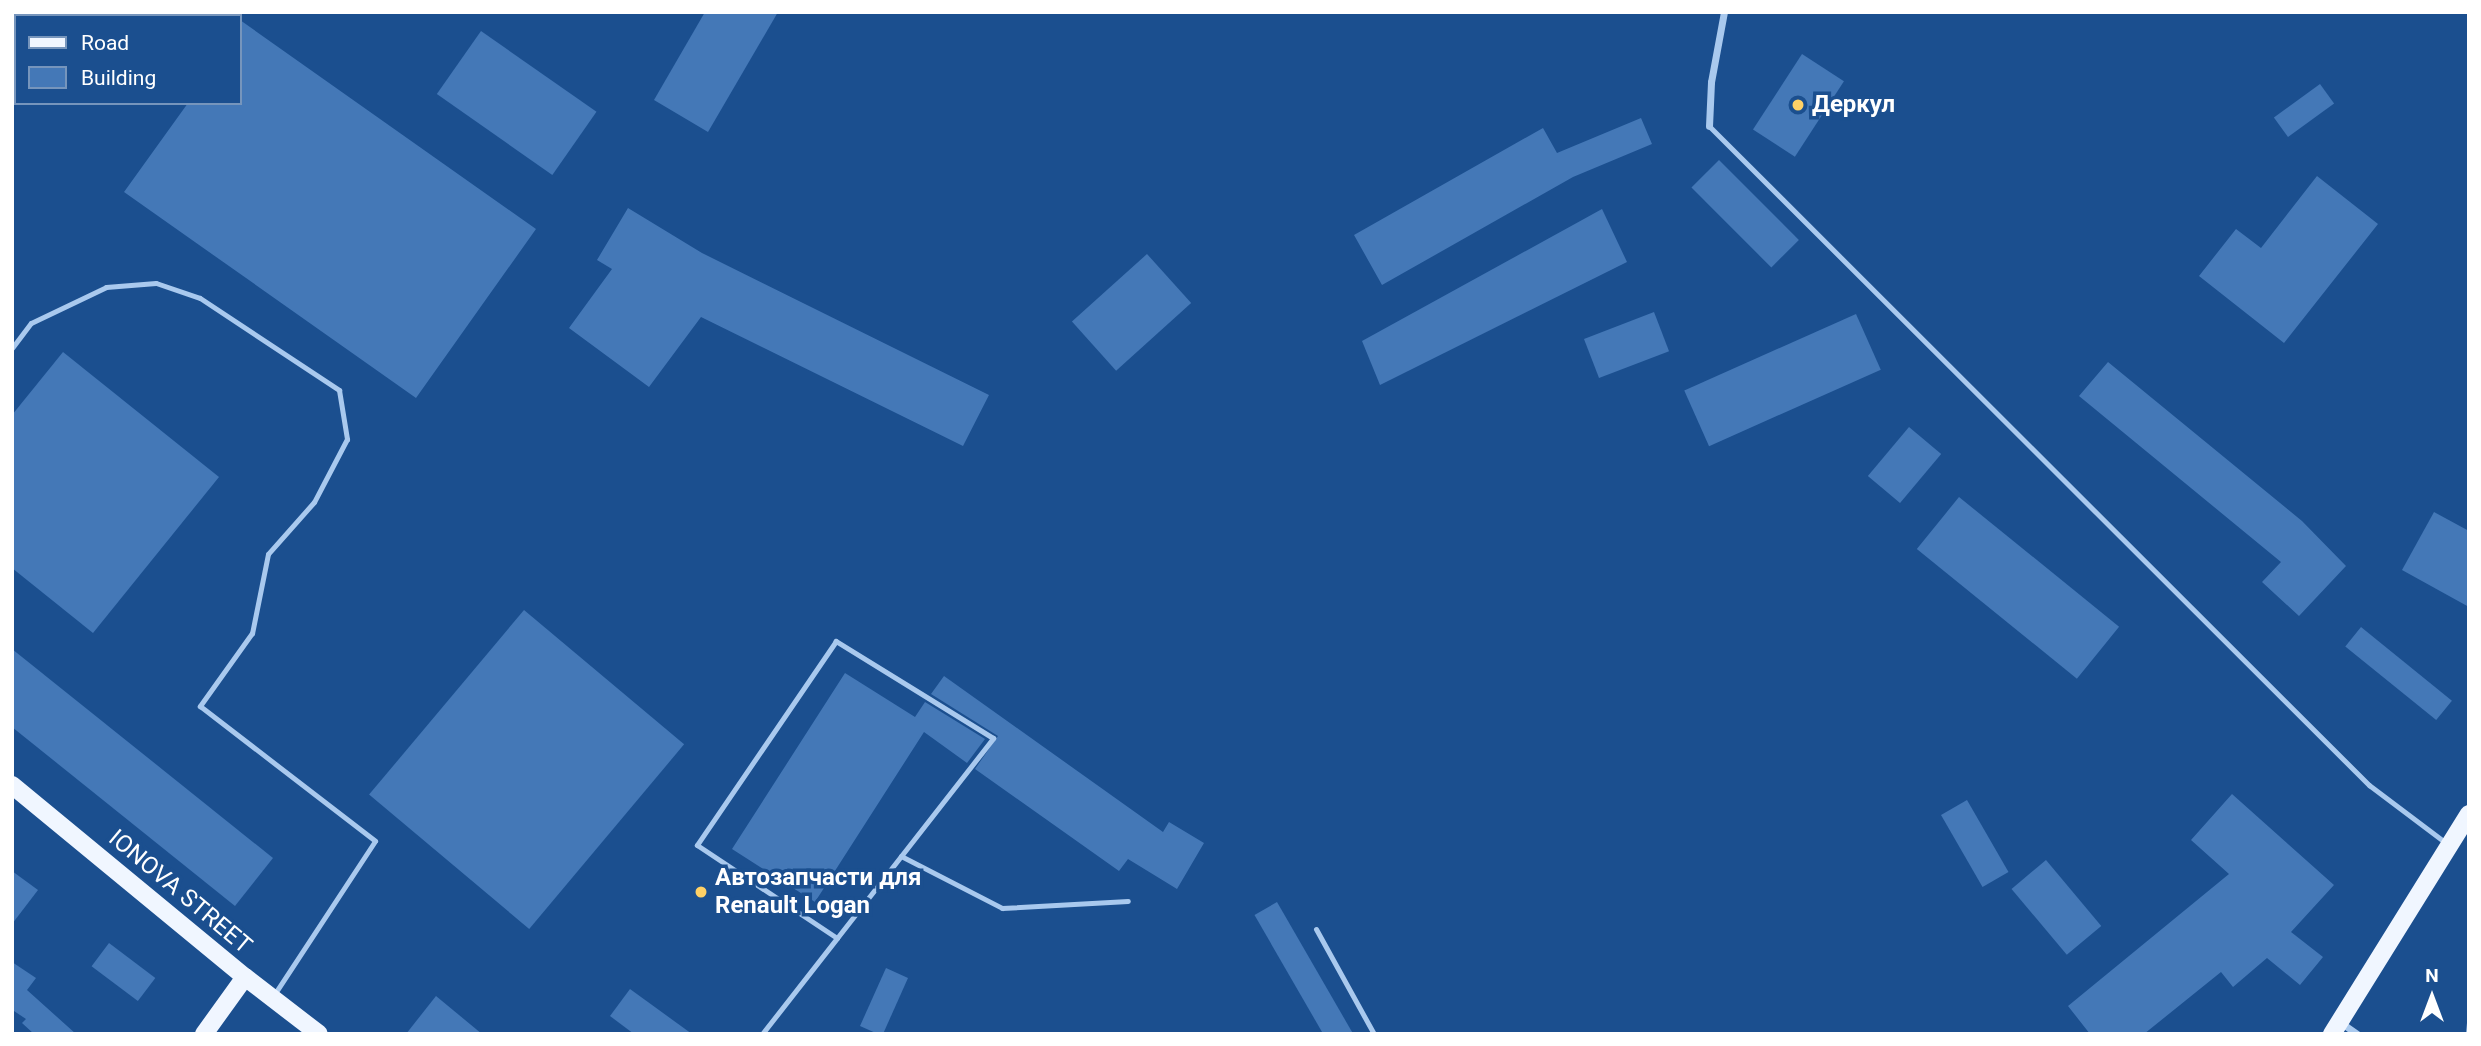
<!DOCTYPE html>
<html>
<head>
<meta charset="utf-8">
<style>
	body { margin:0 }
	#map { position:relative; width:2481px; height:1046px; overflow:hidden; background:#1b4f8f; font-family:Roboto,sans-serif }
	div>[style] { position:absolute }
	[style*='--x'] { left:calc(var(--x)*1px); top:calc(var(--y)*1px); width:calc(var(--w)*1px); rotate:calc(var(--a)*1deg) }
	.building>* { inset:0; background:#4478b7; transform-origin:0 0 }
	.service>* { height:5px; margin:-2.5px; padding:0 2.5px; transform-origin:2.5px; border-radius:2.5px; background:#a9c9ee }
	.minor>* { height:7px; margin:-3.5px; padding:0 3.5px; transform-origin:3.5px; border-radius:3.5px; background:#a9c9ee }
	.primary>* { height:18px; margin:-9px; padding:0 9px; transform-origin:9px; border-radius:9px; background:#f0f6ff }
	.dots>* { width:19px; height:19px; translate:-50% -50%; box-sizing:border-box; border:4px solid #1b4f8f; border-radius:50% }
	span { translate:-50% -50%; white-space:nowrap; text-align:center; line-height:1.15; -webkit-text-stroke:7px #1b4f8f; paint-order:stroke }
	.poi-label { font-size:24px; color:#fff; font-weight:700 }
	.left { translate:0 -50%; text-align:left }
	.street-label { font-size:24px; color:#fff }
	.frame { position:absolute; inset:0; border:14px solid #fff; pointer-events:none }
	.legend { position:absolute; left:14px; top:14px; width:228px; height:91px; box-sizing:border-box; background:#1b4f8f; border:2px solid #7695bc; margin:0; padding:9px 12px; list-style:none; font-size:21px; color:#fff }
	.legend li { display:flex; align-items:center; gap:14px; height:35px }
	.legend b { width:35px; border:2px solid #7695bc }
	.north { position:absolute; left:2397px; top:962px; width:70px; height:70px; -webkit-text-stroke:5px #1b4f8f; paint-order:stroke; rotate:0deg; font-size:19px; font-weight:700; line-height:28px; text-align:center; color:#fff }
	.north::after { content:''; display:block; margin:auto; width:24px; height:32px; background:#fff; clip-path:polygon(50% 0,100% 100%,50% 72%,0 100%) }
</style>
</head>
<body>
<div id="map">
	<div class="building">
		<div style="clip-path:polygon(705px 12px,778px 12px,708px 132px,654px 100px)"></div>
		<div style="clip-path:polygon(240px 20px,536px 229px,416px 398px,124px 192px,188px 103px,240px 103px)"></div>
		<div style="left:481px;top:31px;width:141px;height:77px;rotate:35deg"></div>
		<div style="left:1802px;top:54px;width:50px;height:90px;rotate:33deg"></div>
		<div style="left:2320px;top:84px;width:24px;height:57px;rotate:54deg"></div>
		<div style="clip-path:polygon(1641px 118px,1652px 144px,1573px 177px,1382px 285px,1354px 235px,1543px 128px,1557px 153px)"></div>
		<div style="left:1719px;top:160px;width:113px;height:39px;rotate:45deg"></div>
		<div style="clip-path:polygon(2317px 176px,2378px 224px,2284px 343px,2199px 276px,2236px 229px,2261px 248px)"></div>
		<div style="clip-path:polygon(628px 208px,702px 253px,989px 395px,963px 446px,701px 317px,649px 387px,569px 328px,612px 269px,597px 260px)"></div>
		<div style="clip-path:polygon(1602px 209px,1627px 262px,1380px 385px,1362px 341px)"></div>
		<div style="left:1147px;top:254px;width:66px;height:101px;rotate:48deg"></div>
		<div style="left:1654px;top:312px;width:42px;height:75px;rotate:69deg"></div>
		<div style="left:1856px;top:314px;width:61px;height:188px;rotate:66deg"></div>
		<div style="clip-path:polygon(63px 352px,219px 477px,93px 633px,12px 568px,12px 415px)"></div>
		<div style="clip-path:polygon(2108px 362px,2302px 521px,2346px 566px,2299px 616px,2262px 582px,2281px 562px,2079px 396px)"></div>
		<div style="left:1909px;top:427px;width:42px;height:64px;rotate:40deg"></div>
		<div style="left:1959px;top:497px;width:206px;height:67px;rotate:39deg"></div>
		<div style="clip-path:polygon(2434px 512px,2469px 531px,2469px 607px,2402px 570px)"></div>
		<div style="left:524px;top:610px;width:209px;height:241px;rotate:40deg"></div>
		<div style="left:2361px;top:627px;width:117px;height:25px;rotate:39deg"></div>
		<div style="clip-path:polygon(12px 649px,273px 858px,235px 906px,12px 727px)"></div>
		<div style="clip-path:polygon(845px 673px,915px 717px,925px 702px,985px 739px,967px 763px,924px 732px,815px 902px,732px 849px)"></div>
		<div style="clip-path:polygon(944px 676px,1163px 832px,1169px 822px,1204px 843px,1177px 889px,1128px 859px,1119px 871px,975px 769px,998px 736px,931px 694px)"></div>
		<div style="clip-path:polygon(2232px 794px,2334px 885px,2291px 932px,2323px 957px,2300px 985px,2267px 958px,2233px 987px,2221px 972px,2144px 1034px,2090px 1034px,2068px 1006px,2229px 874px,2191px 840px)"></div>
		<div style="left:1967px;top:800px;width:83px;height:30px;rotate:60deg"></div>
		<div style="left:2046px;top:860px;width:86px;height:45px;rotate:50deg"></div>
		<div style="clip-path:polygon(12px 871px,38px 890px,12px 924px)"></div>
		<div style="left:1277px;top:902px;width:153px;height:26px;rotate:60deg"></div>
		<div style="left:109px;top:943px;width:58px;height:29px;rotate:37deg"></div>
		<div style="clip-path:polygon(12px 962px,36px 978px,27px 990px,76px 1034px,34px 1034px,22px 1023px,26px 1019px,14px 1011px,12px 1013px)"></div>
		<div style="clip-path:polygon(886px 968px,908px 978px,883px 1034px,878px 1034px,860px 1026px)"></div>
		<div style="clip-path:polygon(630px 989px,692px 1034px,634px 1034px,610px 1016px)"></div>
		<div style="clip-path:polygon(436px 996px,482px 1034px,406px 1034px)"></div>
	</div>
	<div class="service">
		<div style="--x:1709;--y:126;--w:933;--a:44.96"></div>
		<div style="--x:2369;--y:785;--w:96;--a:37"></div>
		<div style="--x:12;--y:348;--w:31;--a:-53"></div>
		<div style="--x:31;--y:323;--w:83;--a:-25.6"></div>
		<div style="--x:106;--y:287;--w:50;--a:-4.6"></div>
		<div style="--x:156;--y:283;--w:46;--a:18.8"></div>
		<div style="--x:200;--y:298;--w:167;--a:33.5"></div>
		<div style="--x:339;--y:390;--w:50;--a:80.7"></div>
		<div style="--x:347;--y:439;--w:71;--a:117.6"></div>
		<div style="--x:314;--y:502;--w:69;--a:131.5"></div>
		<div style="--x:268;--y:554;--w:81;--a:101.4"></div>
		<div style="--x:252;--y:633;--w:90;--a:125.5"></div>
		<div style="--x:200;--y:706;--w:221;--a:37.6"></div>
		<div style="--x:375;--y:841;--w:184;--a:123.3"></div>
		<div style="--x:901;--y:856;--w:114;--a:27.2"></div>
		<div style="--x:1002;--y:908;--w:126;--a:-3.2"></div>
		<div style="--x:1316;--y:929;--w:120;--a:61.1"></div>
		<div style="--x:762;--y:1034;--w:122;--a:-52"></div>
		<div style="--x:837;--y:938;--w:254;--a:-52"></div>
		<div style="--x:993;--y:738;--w:185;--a:-148.3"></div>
		<div style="--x:836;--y:641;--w:247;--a:124.3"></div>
		<div style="--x:697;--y:845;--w:168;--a:33.6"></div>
		<div style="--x:2468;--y:1034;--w:11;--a:-85"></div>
	</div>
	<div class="minor">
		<div style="--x:1709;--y:126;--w:44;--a:-87.4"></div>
		<div style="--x:1711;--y:82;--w:71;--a:-79.5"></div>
		<div style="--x:2340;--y:1022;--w:21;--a:35"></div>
	</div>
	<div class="primary">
		<div style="--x:12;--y:785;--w:302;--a:39.5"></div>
		<div style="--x:245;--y:977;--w:93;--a:37.6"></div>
		<div style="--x:204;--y:1034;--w:70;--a:-54.3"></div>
		<div style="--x:2332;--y:1034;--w:259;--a:-58.1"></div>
	</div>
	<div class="dots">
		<div style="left:1798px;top:105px;background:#ffd166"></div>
		<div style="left:701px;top:892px;background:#ffd166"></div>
	</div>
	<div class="poi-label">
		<span class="left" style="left:1812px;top:105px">Деркул</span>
		<span class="left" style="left:715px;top:892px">Автозапчасти для<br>Renault Logan</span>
	</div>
	<div class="street-label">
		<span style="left:180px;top:892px;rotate:40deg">IONOVA STREET</span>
	</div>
	<div class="frame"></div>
	<ul class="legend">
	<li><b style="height:9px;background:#f0f6ff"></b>Road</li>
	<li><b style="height:19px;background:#4478b7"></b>Building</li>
	</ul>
	<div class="north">N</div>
</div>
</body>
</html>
